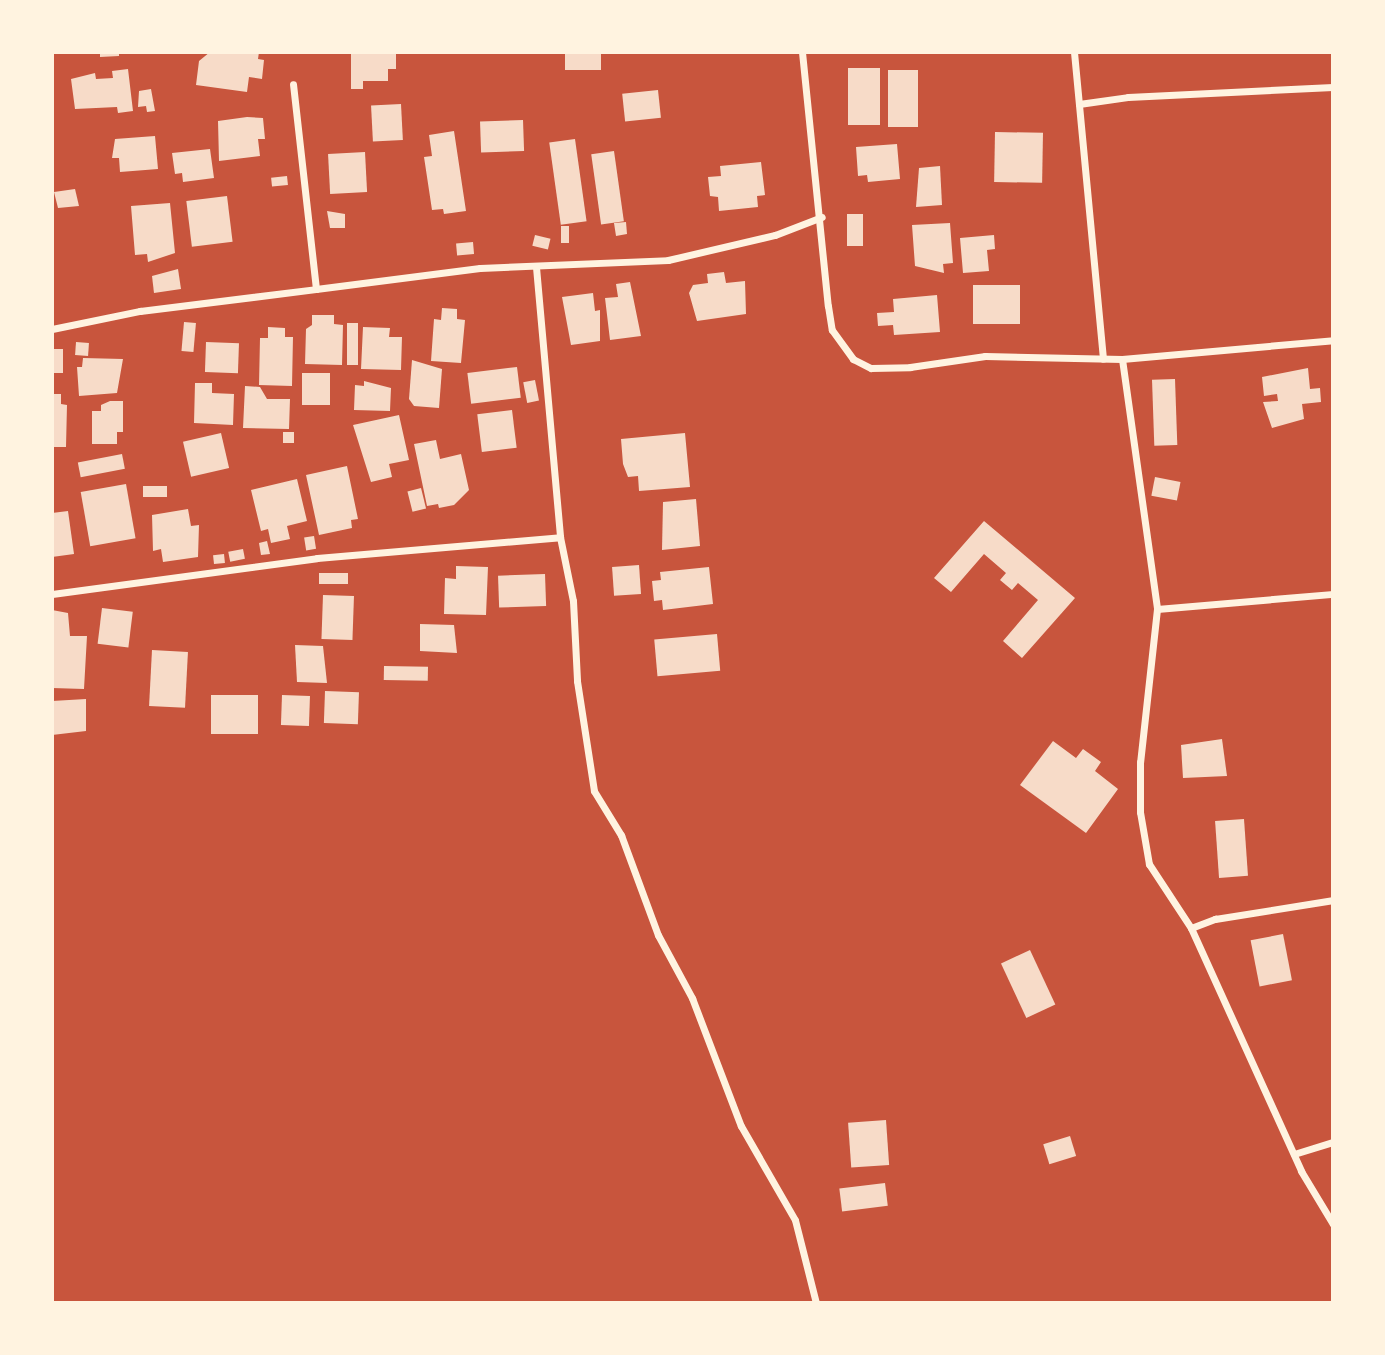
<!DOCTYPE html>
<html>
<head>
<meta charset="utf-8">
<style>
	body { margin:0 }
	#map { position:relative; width:1385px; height:1355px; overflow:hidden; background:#c8553d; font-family:"Zilla Slab",serif }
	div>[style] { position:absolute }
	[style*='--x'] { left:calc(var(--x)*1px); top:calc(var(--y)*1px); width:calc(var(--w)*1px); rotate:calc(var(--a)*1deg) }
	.building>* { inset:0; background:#f7dbc8; transform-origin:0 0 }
	.minor>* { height:7px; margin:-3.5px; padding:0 3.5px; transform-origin:3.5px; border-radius:3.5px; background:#fff3e0 }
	span { translate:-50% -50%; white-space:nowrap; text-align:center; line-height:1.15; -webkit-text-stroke:8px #fff3e0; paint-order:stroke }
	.frame { position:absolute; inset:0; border:54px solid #fff3e0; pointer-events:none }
</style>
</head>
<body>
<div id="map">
	<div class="building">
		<div style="clip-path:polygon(100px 52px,119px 52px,119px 56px,100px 57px)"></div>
		<div style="clip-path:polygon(210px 52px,259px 52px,258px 59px,264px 60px,262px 79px,249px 77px,247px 92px,196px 85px,199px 61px)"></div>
		<div style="clip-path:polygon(351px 52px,396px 52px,396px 69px,388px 69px,388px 81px,363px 81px,363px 89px,351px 89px)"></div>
		<div style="left:565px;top:52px;width:36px;height:18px"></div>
		<div style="left:848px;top:68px;width:32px;height:57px"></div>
		<div style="clip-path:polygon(128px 69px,133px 111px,118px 113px,117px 107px,75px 109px,71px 79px,95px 73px,96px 79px,113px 78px,112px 71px)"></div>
		<div style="left:888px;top:70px;width:30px;height:57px"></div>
		<div style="clip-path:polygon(151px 89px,155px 111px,147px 112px,146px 106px,138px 107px,139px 91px)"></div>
		<div style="left:658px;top:90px;width:28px;height:36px;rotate:84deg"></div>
		<div style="left:401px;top:104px;width:36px;height:30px;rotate:87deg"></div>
		<div style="clip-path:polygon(247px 117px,263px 118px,265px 139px,258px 139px,260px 156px,219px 161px,218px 121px)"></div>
		<div style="left:523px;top:120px;width:31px;height:43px;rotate:88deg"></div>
		<div style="clip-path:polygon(454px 131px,466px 211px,444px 214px,443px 209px,432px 210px,424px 157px,432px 156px,429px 135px)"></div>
		<div style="left:995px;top:132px;width:48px;height:50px;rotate:1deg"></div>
		<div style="clip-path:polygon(155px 136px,158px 169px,120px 172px,119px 158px,112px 158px,115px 139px)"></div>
		<div style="left:575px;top:139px;width:83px;height:26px;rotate:82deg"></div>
		<div style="clip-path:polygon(897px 144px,900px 179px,868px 182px,867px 175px,858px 176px,856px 147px)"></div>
		<div style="clip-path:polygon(210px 149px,214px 178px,183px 182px,182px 173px,175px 174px,172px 153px)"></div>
		<div style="left:614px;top:151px;width:71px;height:23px;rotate:82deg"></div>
		<div style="left:365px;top:152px;width:40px;height:37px;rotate:87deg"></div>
		<div style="clip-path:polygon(761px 162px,765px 195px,757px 196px,758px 207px,719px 211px,718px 197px,710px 196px,708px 177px,721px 176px,720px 166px)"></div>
		<div style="clip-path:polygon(940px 166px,942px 205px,916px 207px,919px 168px)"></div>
		<div style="left:287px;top:176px;width:9px;height:16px;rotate:84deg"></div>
		<div style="clip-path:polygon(75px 189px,79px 206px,58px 208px,54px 192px)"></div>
		<div style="left:227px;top:196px;width:46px;height:41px;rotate:83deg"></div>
		<div style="clip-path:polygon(170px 203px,175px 253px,148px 262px,147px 254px,135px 255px,131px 206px)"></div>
		<div style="clip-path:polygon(327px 211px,345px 214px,345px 228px,330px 228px)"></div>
		<div style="left:847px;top:214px;width:16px;height:32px"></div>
		<div style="clip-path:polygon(626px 222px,627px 234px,616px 236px,614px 223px)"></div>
		<div style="clip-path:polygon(950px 223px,953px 263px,943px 264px,944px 273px,915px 266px,912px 225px)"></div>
		<div style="left:561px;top:226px;width:8px;height:17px"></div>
		<div style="left:535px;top:235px;width:16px;height:11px;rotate:14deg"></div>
		<div style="clip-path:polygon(994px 235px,995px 249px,987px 250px,989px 271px,963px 273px,960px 238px)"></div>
		<div style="left:473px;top:242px;width:12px;height:17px;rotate:85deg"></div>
		<div style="clip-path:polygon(178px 269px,181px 289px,154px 293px,152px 276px)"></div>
		<div style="clip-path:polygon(724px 272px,726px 283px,745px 281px,746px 314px,697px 321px,689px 293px,693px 285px,708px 283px,707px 274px)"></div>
		<div style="clip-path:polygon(630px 282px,641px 336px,610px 340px,605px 298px,618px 297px,616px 284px)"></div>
		<div style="left:1020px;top:285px;width:39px;height:47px;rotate:90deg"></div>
		<div style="clip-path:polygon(593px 293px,595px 311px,600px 310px,600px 341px,571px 345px,562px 297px)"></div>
		<div style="clip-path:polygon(937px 295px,940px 332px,894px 335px,893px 325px,878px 326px,877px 313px,894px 312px,893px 299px)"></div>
		<div style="clip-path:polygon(442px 308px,457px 309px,457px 319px,465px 320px,461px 363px,431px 361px,434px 319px,441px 320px)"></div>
		<div style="clip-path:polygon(312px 315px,334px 315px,334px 324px,343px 325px,342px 365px,305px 364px,306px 329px,312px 325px)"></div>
		<div style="left:184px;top:322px;width:12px;height:29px;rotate:5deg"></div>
		<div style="left:347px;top:323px;width:11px;height:42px"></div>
		<div style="clip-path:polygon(268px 327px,285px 328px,285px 337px,293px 337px,292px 386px,259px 385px,260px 338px,268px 338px)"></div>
		<div style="clip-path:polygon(363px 327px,390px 328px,389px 337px,402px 337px,401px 370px,361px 369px)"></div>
		<div style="left:76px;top:342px;width:13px;height:13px;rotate:4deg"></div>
		<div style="left:206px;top:342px;width:33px;height:30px;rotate:2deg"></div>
		<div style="left:52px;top:349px;width:11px;height:24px"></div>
		<div style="clip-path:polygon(83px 358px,123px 359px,117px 393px,79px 396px,77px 367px,82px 367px)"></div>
		<div style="clip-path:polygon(412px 360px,442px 369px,439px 408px,414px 406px,409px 399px)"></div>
		<div style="left:517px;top:367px;width:31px;height:50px;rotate:83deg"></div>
		<div style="clip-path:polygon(1308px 368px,1310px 389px,1320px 388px,1321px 402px,1302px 404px,1304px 419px,1272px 428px,1263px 402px,1278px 401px,1277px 394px,1264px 396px,1262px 377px)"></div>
		<div style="left:302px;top:373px;width:28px;height:32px"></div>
		<div style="left:1175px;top:379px;width:66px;height:23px;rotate:88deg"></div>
		<div style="left:535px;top:380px;width:21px;height:12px;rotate:79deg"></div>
		<div style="clip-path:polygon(364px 381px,391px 388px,390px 411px,354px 410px,355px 385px,364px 386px)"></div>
		<div style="clip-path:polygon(195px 383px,212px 383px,212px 393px,234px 394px,233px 425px,194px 423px)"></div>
		<div style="clip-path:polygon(245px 386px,260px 387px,267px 399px,290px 399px,289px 429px,243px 428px)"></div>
		<div style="clip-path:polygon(52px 394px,61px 394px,61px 404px,67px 405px,66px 447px,52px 447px)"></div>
		<div style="clip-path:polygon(110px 401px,123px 401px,123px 432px,117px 432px,117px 444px,92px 444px,92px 411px,101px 411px,101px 405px)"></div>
		<div style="left:512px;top:410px;width:38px;height:35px;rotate:83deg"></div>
		<div style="clip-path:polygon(399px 415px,409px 460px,389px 464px,392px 477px,371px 482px,353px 425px)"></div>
		<div style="left:283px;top:432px;width:11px;height:11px"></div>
		<div style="left:221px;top:433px;width:36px;height:39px;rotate:77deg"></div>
		<div style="clip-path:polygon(685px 433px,690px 487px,639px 491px,638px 476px,628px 477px,623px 464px,621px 439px)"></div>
		<div style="clip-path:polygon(436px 440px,440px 459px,461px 454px,469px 490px,454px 505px,439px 508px,438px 504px,427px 506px,414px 444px)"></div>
		<div style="left:122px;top:454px;width:15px;height:45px;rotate:79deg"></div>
		<div style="clip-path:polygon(347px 466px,358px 519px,351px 520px,352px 528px,319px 535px,306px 475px)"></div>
		<div style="left:1155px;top:477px;width:26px;height:19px;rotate:11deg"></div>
		<div style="clip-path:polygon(297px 479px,307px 521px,287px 526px,290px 539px,271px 543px,268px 529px,261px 531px,251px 490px)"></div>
		<div style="left:126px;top:484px;width:55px;height:46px;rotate:80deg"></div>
		<div style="left:167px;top:486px;width:11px;height:24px;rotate:90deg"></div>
		<div style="left:421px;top:488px;width:21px;height:14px;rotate:76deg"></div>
		<div style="clip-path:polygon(696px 499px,700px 546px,662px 550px,663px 502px)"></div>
		<div style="clip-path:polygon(188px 509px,191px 526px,199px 525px,198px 557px,163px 562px,161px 549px,153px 551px,152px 515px)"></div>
		<div style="clip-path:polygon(68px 511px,74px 554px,52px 557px,52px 513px)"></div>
		<div style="clip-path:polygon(984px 521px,1075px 598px,1022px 658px,1003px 641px,1038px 600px,1018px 583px,1012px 590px,1000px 580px,1006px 573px,984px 554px,951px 592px,934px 578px)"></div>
		<div style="left:314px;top:536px;width:13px;height:10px;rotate:81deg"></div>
		<div style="clip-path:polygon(267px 541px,270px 554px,261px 555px,259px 543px)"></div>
		<div style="left:243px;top:549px;width:10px;height:15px;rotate:79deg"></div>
		<div style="left:224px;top:554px;width:9px;height:11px;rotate:84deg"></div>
		<div style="left:639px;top:565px;width:29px;height:27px;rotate:86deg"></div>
		<div style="clip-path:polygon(456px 566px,488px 567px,486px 615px,444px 614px,445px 578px,456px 579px)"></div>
		<div style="clip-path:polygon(709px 567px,713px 604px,663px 610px,662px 600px,654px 601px,652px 581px,661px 580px,660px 572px)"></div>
		<div style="left:348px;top:573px;width:11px;height:29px;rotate:90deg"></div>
		<div style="left:545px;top:574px;width:32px;height:47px;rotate:88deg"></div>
		<div style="left:323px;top:595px;width:31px;height:44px;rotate:2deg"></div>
		<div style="left:102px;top:608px;width:31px;height:36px;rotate:7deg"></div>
		<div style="clip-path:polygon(52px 610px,68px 613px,70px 636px,87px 636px,84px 689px,52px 688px)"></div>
		<div style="clip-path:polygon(420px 624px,454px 625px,457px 653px,420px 651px)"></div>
		<div style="left:717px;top:634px;width:37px;height:63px;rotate:85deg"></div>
		<div style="clip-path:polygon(295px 645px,323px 646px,327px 683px,297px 682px)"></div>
		<div style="left:152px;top:650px;width:36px;height:56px;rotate:3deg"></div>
		<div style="left:384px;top:666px;width:44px;height:14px;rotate:1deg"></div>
		<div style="left:325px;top:691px;width:34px;height:32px;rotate:2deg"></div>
		<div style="left:258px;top:695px;width:39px;height:47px;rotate:90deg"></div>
		<div style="left:282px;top:695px;width:28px;height:30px;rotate:2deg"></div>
		<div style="clip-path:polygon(86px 699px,86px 731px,52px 735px,52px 701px)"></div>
		<div style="clip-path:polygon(1222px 739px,1227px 776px,1183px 778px,1181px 745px)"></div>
		<div style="clip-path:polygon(1053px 741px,1076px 758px,1083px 749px,1101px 762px,1095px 771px,1118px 789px,1086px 833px,1020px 785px)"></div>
		<div style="left:1244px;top:819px;width:57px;height:29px;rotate:86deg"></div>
		<div style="left:1283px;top:934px;width:47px;height:33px;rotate:79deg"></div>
		<div style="left:1030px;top:950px;width:60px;height:32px;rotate:65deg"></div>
		<div style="left:886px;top:1120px;width:45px;height:38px;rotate:86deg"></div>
		<div style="left:1070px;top:1136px;width:21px;height:28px;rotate:73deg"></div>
		<div style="left:885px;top:1183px;width:23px;height:46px;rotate:83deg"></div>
	</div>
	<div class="minor">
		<div style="--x:802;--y:52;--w:255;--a:84.2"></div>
		<div style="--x:828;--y:306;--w:24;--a:81"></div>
		<div style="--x:832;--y:330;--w:36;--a:54"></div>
		<div style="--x:853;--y:359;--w:20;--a:27"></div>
		<div style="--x:871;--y:368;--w:39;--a:-1"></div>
		<div style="--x:910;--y:367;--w:76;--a:-8.3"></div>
		<div style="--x:985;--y:356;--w:137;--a:1.3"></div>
		<div style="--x:1122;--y:359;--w:212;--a:-5.1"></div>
		<div style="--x:1074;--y:52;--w:308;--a:84.6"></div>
		<div style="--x:1079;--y:104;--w:49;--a:-8.1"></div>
		<div style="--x:1128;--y:97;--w:205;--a:-2.8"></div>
		<div style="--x:536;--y:267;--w:271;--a:84.9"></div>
		<div style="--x:316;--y:289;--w:165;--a:-7.3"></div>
		<div style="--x:480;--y:268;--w:188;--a:-2.4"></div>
		<div style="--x:668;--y:260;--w:110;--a:-13.2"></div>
		<div style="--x:775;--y:235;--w:50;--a:-21"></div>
		<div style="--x:52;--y:329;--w:90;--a:-11.6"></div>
		<div style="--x:140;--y:311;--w:177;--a:-7.1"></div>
		<div style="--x:316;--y:289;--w:206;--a:-96.4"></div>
		<div style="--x:1122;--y:359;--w:252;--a:82"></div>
		<div style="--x:1157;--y:609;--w:177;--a:-4.9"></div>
		<div style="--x:52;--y:594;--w:267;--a:-7.7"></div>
		<div style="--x:317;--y:558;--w:244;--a:-4.9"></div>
		<div style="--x:560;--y:537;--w:65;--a:78.5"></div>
		<div style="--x:573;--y:601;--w:80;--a:87.1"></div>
		<div style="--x:577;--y:681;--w:111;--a:81.2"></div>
		<div style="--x:594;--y:791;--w:52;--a:58.5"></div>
		<div style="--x:621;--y:835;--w:107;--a:69.7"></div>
		<div style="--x:658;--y:935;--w:72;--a:61.6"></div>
		<div style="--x:692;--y:998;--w:137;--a:69.1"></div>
		<div style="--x:741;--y:1126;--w:108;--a:60.1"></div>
		<div style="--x:795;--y:1220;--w:86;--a:75.8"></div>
		<div style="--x:1157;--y:609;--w:154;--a:96.3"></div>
		<div style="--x:1140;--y:762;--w:50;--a:90"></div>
		<div style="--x:1140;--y:812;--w:53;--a:80.2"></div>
		<div style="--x:1149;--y:864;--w:77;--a:56.7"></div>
		<div style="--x:1191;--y:928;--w:267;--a:65.6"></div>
		<div style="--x:1301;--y:1171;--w:62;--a:58.9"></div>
		<div style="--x:1191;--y:928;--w:26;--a:-21"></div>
		<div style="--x:1215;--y:919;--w:120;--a:-9.1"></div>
		<div style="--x:1294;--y:1154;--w:41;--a:-17.1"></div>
	</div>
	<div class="frame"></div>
</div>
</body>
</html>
